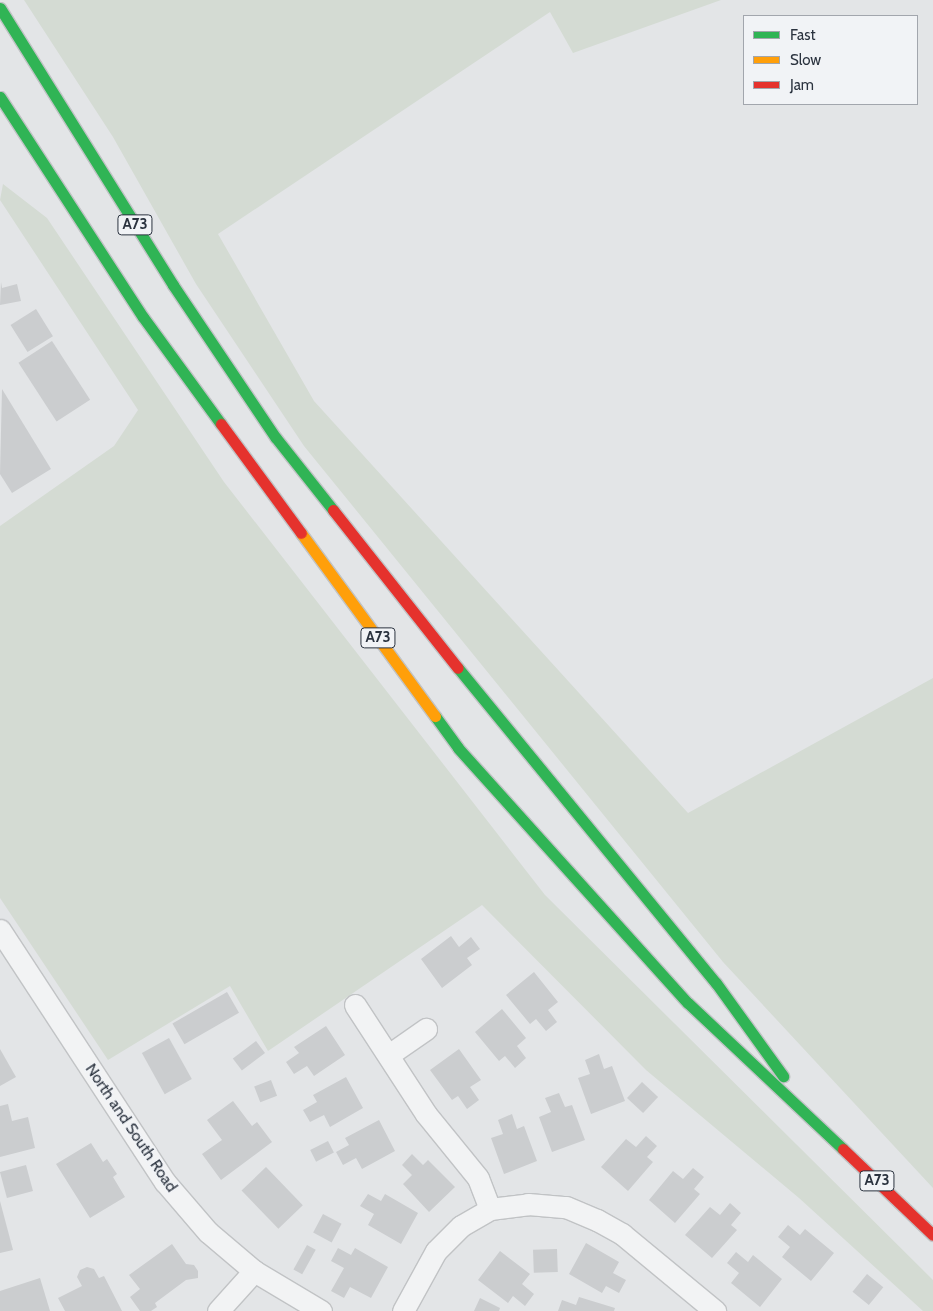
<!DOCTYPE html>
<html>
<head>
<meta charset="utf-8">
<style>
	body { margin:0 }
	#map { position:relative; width:933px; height:1311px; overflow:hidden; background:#e3e5e7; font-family:Cabin,sans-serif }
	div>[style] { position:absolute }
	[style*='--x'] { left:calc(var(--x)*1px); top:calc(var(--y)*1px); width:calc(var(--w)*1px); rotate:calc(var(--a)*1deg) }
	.green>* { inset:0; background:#d4dbd3 }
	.building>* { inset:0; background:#cbcdcf; transform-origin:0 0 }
	.roads { filter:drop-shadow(1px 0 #c1c3c5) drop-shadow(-1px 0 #c1c3c5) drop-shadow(0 1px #c1c3c5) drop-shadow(0 -1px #c1c3c5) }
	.street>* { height:21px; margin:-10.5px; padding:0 10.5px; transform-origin:10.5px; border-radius:10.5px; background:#f2f3f4 }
	.fast>* { height:11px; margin:-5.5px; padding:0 5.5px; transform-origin:5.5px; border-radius:5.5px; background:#30b455 }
	.slow>* { height:11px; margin:-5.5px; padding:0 5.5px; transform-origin:5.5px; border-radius:5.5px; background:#ff9f0a }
	.jam>* { height:11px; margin:-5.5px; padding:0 5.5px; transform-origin:5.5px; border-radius:5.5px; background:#e5322d }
	span { translate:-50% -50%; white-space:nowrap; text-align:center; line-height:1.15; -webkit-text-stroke:4px #f1f3f6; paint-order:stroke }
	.shield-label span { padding:1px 4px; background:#f1f3f6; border:1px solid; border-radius:4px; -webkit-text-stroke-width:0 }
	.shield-label { font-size:15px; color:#2b333f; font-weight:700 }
	.street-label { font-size:16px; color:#2b333f }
	.legend { position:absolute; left:743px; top:15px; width:175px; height:90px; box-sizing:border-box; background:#f1f3f6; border:1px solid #a2a6ad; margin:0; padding:6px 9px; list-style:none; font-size:15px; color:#2b333f }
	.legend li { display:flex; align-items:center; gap:10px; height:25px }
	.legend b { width:25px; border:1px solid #a2a6ad }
</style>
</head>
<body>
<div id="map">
	<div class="green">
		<div style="clip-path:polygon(24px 0,721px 0,573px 53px,550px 12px,218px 234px,314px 401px,688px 813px,933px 678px,933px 1188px,723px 962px,304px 446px,196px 284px,113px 137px)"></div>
		<div style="clip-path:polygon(3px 184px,47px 218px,224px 482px,545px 895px,933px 1280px,933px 1311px,923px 1311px,799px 1198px,646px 1070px,482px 905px,268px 1051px,230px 986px,108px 1060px,0 898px,0 526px,114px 446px,138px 410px,0 200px)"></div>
	</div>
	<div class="building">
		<div style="clip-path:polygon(1px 282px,2px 288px,17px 284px,21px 301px,0 305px)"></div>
		<div style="left:36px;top:309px;width:32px;height:30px;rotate:58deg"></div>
		<div style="left:52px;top:341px;width:70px;height:40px;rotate:57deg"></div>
		<div style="clip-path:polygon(2px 389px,51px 469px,12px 493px,0 474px)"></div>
		<div style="clip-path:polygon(451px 936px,459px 947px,471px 937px,480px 949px,467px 958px,472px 965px,442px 988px,421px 959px)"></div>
		<div style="clip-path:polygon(534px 972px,558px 1002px,548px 1010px,557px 1022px,546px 1031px,536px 1019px,530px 1024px,506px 995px)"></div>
		<div style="left:227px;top:992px;width:24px;height:63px;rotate:60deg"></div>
		<div style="clip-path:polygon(502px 1009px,526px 1038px,517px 1046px,526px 1058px,515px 1068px,505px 1056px,499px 1061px,475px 1032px)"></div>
		<div style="clip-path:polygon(326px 1026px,345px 1055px,314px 1076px,307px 1066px,294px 1074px,286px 1062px,299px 1053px,294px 1047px)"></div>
		<div style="left:169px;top:1038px;width:47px;height:31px;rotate:61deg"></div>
		<div style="left:256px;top:1041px;width:15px;height:29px;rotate:53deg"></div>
		<div style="clip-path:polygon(0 1049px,16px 1077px,0 1086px)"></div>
		<div style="clip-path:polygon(459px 1049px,481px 1080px,470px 1087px,479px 1100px,467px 1109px,458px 1096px,452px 1100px,430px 1070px)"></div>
		<div style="clip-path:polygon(599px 1054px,604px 1069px,612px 1066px,625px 1101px,591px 1114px,578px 1078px,590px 1074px,585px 1060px)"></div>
		<div style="clip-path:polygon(346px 1077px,363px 1108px,330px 1127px,324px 1115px,310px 1122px,303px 1110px,317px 1102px,313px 1095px)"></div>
		<div style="left:271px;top:1080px;width:17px;height:18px;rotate:69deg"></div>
		<div style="left:642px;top:1082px;width:22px;height:22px;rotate:43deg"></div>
		<div style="clip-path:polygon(559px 1093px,565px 1107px,572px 1105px,585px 1140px,552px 1152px,539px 1117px,551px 1112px,545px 1098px)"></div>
		<div style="clip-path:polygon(233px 1101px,252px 1126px,257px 1122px,272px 1142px,221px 1180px,202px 1154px,222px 1140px,207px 1120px)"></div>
		<div style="clip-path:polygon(8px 1104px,12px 1121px,28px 1117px,35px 1148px,0 1157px,0 1106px)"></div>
		<div style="clip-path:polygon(512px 1114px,517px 1129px,524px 1126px,537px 1161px,504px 1174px,491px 1138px,503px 1134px,498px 1120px)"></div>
		<div style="clip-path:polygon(379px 1120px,395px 1151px,362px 1169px,356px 1158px,343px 1165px,336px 1152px,349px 1145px,345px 1138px)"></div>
		<div style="clip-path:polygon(646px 1136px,657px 1146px,647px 1157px,653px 1162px,628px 1191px,601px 1167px,626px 1139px,636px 1147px)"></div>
		<div style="left:328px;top:1141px;width:13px;height:20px;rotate:63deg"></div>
		<div style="clip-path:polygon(91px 1143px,103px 1162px,107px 1159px,117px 1174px,113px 1177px,125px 1197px,90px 1218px,56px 1164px)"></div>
		<div style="clip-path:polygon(412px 1154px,423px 1165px,428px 1160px,455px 1187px,429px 1212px,403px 1184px,412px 1175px,402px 1165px)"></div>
		<div style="left:26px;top:1165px;width:27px;height:27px;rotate:75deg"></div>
		<div style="left:266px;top:1167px;width:53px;height:34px;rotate:46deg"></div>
		<div style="clip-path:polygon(693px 1168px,704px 1177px,694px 1189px,700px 1194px,675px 1223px,649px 1200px,673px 1171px,683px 1179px)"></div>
		<div style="clip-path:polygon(368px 1194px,381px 1201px,385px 1194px,418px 1213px,401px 1244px,368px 1225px,374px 1214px,360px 1206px)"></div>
		<div style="clip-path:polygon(0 1201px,13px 1250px,0 1253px)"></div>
		<div style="clip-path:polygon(730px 1203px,741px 1213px,731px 1225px,737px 1230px,712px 1258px,685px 1235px,710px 1207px,720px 1215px)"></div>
		<div style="left:323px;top:1214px;width:21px;height:21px;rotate:28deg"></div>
		<div style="clip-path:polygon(788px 1225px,800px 1235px,805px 1229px,834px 1253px,811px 1281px,782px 1257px,790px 1247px,778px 1237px)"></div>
		<div style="clip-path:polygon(586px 1243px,619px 1262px,613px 1273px,626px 1280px,619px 1293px,606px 1286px,602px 1293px,569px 1274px)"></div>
		<div style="clip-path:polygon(172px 1244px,186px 1264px,194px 1265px,198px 1271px,198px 1278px,186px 1280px,155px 1303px,157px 1307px,151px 1311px,140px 1311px,130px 1297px,140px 1289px,129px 1275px)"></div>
		<div style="left:307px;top:1245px;width:10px;height:28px;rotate:29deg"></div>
		<div style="clip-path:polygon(338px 1248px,351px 1255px,355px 1248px,388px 1267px,371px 1298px,350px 1287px,344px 1298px,331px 1291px,344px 1268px,331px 1261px)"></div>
		<div style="left:557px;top:1249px;width:23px;height:24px;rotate:88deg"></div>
		<div style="clip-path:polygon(500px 1251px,530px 1274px,522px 1284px,534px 1294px,525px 1306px,513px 1296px,508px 1303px,478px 1280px)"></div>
		<div style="clip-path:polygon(736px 1252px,748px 1262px,753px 1255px,782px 1279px,760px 1307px,731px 1283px,739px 1273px,727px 1263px)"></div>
		<div style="clip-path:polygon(87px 1267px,94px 1269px,99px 1278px,104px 1276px,122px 1311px,65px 1311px,58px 1298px,82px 1286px,77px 1277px,80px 1270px)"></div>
		<div style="left:867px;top:1274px;width:21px;height:23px;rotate:39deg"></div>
		<div style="clip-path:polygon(40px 1278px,50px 1311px,0 1311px,0 1291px)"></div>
		<div style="clip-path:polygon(579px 1297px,615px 1308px,614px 1311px,558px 1311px,562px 1300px,576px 1305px)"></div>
		<div style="clip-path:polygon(480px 1298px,500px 1308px,499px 1311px,474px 1311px)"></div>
	</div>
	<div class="roads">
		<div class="street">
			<div style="--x:0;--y:930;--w:301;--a:56.8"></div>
			<div style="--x:165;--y:1182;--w:66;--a:49.3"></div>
			<div style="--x:208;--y:1232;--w:60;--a:40.3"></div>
			<div style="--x:254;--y:1271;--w:78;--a:30.8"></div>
			<div style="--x:355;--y:1005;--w:130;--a:56.9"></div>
			<div style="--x:426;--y:1114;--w:82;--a:50.9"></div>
			<div style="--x:478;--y:1178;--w:33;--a:69"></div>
			<div style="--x:390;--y:1054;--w:44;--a:-34.8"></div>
			<div style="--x:218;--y:1311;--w:54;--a:-48"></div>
			<div style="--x:403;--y:1311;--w:68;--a:-61.2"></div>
			<div style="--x:436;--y:1251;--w:35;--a:-45"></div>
			<div style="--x:461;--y:1226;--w:34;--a:-30"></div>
			<div style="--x:490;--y:1209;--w:38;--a:-7"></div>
			<div style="--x:528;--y:1204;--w:38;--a:5"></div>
			<div style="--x:566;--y:1207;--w:34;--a:23"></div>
			<div style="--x:597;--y:1220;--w:29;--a:29"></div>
			<div style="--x:622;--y:1234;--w:121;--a:39.6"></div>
		</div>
		<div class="fast">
			<div style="--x:0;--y:8;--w:327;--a:58"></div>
			<div style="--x:173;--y:285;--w:184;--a:56.1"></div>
			<div style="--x:276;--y:438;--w:92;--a:51.6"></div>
			<div style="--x:0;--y:97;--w:262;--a:57"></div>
			<div style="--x:143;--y:317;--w:132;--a:53.9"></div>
			<div style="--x:458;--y:668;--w:407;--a:50.7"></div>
			<div style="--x:716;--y:983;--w:115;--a:54.2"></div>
			<div style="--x:435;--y:716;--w:39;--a:54"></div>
			<div style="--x:458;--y:748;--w:343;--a:48"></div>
			<div style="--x:688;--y:1003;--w:213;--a:43.3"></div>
		</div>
		<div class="slow">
			<div style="--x:301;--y:533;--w:227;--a:53.8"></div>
		</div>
		<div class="jam">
			<div style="--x:221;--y:424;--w:135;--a:53.7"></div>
			<div style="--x:333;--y:510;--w:201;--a:51.7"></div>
			<div style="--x:843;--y:1149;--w:124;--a:43.7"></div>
		</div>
	</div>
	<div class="shield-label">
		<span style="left:135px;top:225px">A73</span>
		<span style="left:378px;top:638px">A73</span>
		<span style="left:877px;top:1181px">A73</span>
	</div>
	<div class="street-label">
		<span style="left:131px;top:1128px;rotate:56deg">North and South Road</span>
	</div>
	<ul class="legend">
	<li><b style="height:6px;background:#30b455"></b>Fast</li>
	<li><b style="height:6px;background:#ff9f0a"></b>Slow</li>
	<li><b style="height:6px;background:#e5322d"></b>Jam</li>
	</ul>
</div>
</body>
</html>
